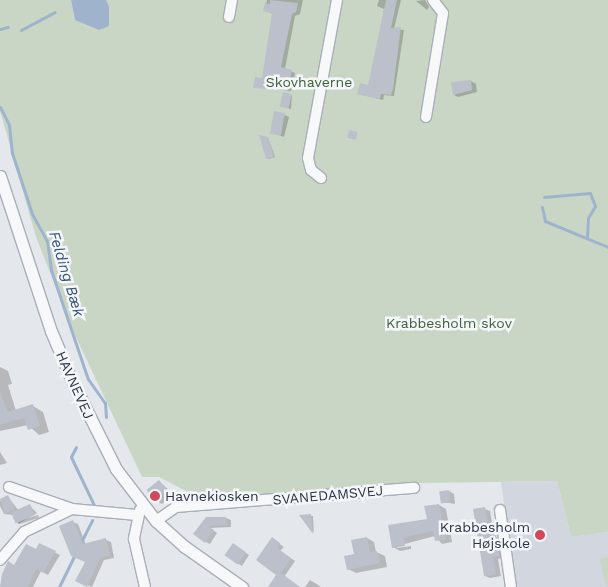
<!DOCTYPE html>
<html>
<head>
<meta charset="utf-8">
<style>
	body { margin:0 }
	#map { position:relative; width:608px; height:587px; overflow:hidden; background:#e4e7ec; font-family:"Work Sans",sans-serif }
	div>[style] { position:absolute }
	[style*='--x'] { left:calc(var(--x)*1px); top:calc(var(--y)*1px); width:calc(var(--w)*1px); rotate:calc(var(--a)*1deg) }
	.built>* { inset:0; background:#d2d6de }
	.green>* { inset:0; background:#c9d6c5 }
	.water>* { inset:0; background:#9fb4cc }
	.shadow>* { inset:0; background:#0003; transform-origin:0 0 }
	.stream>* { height:3px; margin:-1.5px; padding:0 1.5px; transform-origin:1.5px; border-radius:1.5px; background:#9fb4cc }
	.building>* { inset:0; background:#bbc0ca; transform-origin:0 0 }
	.roads { filter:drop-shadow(1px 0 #a9aeb7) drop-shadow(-1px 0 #a9aeb7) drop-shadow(0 1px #a9aeb7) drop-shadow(0 -1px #a9aeb7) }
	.minor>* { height:10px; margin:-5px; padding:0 5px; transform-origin:5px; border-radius:5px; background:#f7f8fa }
	.tertiary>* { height:11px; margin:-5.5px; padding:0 5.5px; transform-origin:5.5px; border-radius:5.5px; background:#f7f8fa }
	.dots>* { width:14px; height:14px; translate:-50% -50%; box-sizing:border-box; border:2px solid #f4f6f9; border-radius:50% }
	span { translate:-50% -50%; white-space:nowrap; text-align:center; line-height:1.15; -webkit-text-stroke:5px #f4f6f9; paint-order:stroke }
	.park-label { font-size:14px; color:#3f6138 }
	.street-label { font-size:14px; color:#2b3445 }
	.poi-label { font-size:14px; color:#2b3445 }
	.left { translate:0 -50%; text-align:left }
	.right { translate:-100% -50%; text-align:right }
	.water-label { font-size:15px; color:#34527a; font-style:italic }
</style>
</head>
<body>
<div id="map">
	<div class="built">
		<div style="clip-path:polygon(557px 481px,571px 537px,608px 532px,608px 587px,516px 587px,501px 482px)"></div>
	</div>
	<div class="green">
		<div style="clip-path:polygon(0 0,71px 0,75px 20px,109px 6px,106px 0,608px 0,608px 532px,571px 537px,557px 481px,418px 483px,259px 495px,188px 492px,159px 477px,142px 477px,74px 333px,36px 237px,0 111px)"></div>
		<div style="clip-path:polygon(608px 557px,608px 586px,606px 586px,600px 559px)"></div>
	</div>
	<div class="water">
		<div style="clip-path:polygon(71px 0,106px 0,109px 6px,109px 26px,99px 30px,75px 20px)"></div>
	</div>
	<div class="shadow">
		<div style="clip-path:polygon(267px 0,303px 0,300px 14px,295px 16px,285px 69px,295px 73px,291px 91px,255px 87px,263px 80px,273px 14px,265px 10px)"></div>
		<div style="clip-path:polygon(379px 0,401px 0,394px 29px,404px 30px,394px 96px,384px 95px,383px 100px,359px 94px,369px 86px,380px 35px,384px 9px,377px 6px)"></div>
		<div style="clip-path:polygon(425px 0,429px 7px,427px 10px,416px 1px)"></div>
		<div style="clip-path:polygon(471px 81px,476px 84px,477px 92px,458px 97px,454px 95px)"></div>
		<div style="clip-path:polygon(292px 95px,291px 109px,284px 107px)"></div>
		<div style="clip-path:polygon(285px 115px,289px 117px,284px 137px,270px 132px)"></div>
		<div style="clip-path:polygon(268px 138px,275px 157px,269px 159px,267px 158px)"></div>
		<div style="clip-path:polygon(0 367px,8px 371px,12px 384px,8px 385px,16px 411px,33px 406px,43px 412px,49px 432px,39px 435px,28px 425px,0 431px)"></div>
		<div style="clip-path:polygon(0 452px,7px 463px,0 465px)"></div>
		<div style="clip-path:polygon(159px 481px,174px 495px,162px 504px,155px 500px)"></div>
		<div style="clip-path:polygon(449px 491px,454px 494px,455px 504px,442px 502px)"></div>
		<div style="clip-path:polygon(8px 497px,19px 511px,30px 506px,37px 513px,18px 524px,13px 515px,4px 514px,0 506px,0 501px)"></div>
		<div style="clip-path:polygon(439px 505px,446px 509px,452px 542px,442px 544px,435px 536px,397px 546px,397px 548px,411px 546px,411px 549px,400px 551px,393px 547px,389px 526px,428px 520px)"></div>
		<div style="clip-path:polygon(485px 509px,490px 511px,494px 536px,501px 539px,504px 558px,498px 559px,501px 576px,490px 578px,485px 576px)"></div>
		<div style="left:38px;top:515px;width:3px;height:21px;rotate:72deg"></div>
		<div style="clip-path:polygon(302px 516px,313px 516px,314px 534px,314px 533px)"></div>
		<div style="clip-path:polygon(226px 518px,231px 520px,231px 527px,210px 528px,217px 533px,210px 544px,206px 542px,206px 519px)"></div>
		<div style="clip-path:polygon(73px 522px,78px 524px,86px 545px,106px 540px,111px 542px,114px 558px,104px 560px,92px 587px,81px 583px,86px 562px)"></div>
		<div style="clip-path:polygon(367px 538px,374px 542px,376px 552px,385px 556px,387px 567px,356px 573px,348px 569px)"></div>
		<div style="clip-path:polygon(277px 542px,284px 547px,280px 551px,295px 561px,284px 577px,293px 587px,270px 587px,278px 575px)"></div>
		<div style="clip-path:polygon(39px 544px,60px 555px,48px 575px,41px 571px,33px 587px,1px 587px,14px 566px,36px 551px)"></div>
		<div style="clip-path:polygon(238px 548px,249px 555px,242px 566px,237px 563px)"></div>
		<div style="clip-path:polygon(310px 580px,315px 583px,321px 587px,305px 587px)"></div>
	</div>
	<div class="stream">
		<div style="--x:0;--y:29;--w:8;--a:-14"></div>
		<div style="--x:21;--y:30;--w:38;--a:-28"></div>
		<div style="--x:0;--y:107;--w:20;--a:63"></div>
		<div style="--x:9;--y:125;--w:28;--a:84"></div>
		<div style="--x:12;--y:153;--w:64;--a:71.8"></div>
		<div style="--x:32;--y:214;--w:31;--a:61"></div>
		<div style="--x:47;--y:241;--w:29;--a:82"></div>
		<div style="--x:51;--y:270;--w:115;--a:71.3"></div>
		<div style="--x:88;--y:379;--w:29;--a:55"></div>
		<div style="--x:105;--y:403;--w:14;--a:86"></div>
		<div style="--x:544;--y:197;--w:46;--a:-5"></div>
		<div style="--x:590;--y:193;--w:14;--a:69"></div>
		<div style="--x:595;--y:206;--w:14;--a:120"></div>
		<div style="--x:588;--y:218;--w:19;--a:93"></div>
		<div style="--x:542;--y:207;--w:14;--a:78"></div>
		<div style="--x:545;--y:221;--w:68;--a:22.4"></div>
		<div style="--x:76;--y:447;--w:11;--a:117"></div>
		<div style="--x:71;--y:457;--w:53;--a:64.4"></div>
		<div style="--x:80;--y:544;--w:27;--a:-63"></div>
		<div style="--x:59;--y:587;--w:37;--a:-64"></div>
	</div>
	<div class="building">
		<div style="clip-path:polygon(270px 0,298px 3px,296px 12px,292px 14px,281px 67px,292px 70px,288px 90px,253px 88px,255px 77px,262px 78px,272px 13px,263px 11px,265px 3px,270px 4px)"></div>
		<div style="clip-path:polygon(386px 0,397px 0,391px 28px,401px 27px,393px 89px,391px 95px,381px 94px,380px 99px,357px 94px,360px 83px,368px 85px)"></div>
		<div style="clip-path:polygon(471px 80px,472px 90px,453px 95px,451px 82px)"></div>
		<div style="left:283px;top:92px;width:9px;height:15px;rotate:13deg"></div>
		<div style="left:274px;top:111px;width:11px;height:23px;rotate:10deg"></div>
		<div style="left:349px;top:130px;width:9px;height:8px;rotate:13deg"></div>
		<div style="clip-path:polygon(259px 135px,268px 137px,274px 157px,266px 159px)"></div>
		<div style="clip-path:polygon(0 392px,8px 412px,33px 404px,40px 426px,28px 430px,24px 418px,0 425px)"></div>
		<div style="left:159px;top:480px;width:13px;height:16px;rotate:51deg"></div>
		<div style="left:449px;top:490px;width:12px;height:10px;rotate:81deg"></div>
		<div style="clip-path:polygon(8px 495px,15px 509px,5px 514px,0 499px)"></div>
		<div style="left:30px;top:504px;width:12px;height:21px;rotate:66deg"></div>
		<div style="clip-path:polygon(439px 504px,446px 539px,435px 541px,433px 531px,404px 537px,405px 546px,392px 548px,388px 525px,427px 519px,424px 506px)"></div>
		<div style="clip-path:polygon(485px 507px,490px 536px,496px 535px,500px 556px,493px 557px,496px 574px,484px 576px,473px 509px)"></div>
		<div style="clip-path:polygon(311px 514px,313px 534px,299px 515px)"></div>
		<div style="clip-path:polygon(206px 517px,226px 517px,227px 525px,208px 526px,214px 530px,205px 543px,193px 534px)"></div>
		<div style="clip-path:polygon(73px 520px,83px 544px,106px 538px,110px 555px,100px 558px,87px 587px,75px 581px,85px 562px,71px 556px,59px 526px)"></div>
		<div style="clip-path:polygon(272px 537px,280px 543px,277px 548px,291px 558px,281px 573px,300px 587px,268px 587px,276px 575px,256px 560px)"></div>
		<div style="clip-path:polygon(367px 537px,370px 552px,377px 551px,380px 563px,347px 570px,344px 556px,354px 554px,351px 540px)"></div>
		<div style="clip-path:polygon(39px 543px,56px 551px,43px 573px,36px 569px,28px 587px,0 587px,2px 574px,8px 561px,14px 565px,26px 544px,36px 549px)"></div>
		<div style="left:233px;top:543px;width:16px;height:15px;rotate:35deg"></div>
	</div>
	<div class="roads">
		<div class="minor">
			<div style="--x:229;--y:17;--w:17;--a:-80"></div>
			<div style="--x:426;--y:117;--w:105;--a:-80.7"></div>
			<div style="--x:443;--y:13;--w:16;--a:-128"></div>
			<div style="--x:321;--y:178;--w:13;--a:-141"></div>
			<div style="--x:311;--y:170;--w:12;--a:-104"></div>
			<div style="--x:308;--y:158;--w:161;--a:-79.6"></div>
			<div style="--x:9;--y:487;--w:67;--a:19.2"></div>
			<div style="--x:140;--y:510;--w:30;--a:102"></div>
			<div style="--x:134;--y:539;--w:49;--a:77.1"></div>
			<div style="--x:500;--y:510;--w:78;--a:81.9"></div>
			<div style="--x:156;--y:521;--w:24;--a:-35"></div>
			<div style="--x:176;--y:507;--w:239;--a:-4.6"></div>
			<div style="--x:0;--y:560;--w:37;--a:-49"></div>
			<div style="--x:24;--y:532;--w:53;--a:-25.6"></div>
			<div style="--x:72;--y:509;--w:65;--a:5.3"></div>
		</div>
		<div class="tertiary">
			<div style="--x:0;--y:176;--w:163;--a:71.8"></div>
			<div style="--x:51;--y:331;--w:56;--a:67.1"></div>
			<div style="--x:73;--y:383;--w:96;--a:63.4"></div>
			<div style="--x:116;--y:469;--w:66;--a:52.4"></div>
			<div style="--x:156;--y:521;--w:39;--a:42"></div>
			<div style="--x:185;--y:547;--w:70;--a:35.1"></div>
		</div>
	</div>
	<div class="dots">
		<div style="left:155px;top:496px;background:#d1495b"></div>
		<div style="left:540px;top:535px;background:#d1495b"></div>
	</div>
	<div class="park-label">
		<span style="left:309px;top:82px">Skovhaverne</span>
		<span style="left:449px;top:323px">Krabbesholm skov</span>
	</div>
	<div class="street-label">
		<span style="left:75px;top:385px;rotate:66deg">HAVNEVEJ</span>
		<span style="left:328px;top:495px;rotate:-5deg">SVANEDAMSVEJ</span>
	</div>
	<div class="poi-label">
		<span class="left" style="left:165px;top:496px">Havnekiosken</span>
		<span class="right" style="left:530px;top:535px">Krabbesholm<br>Højskole</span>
	</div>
	<div class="water-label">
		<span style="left:66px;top:274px;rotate:73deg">Felding Bæk</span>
	</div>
</div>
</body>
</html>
